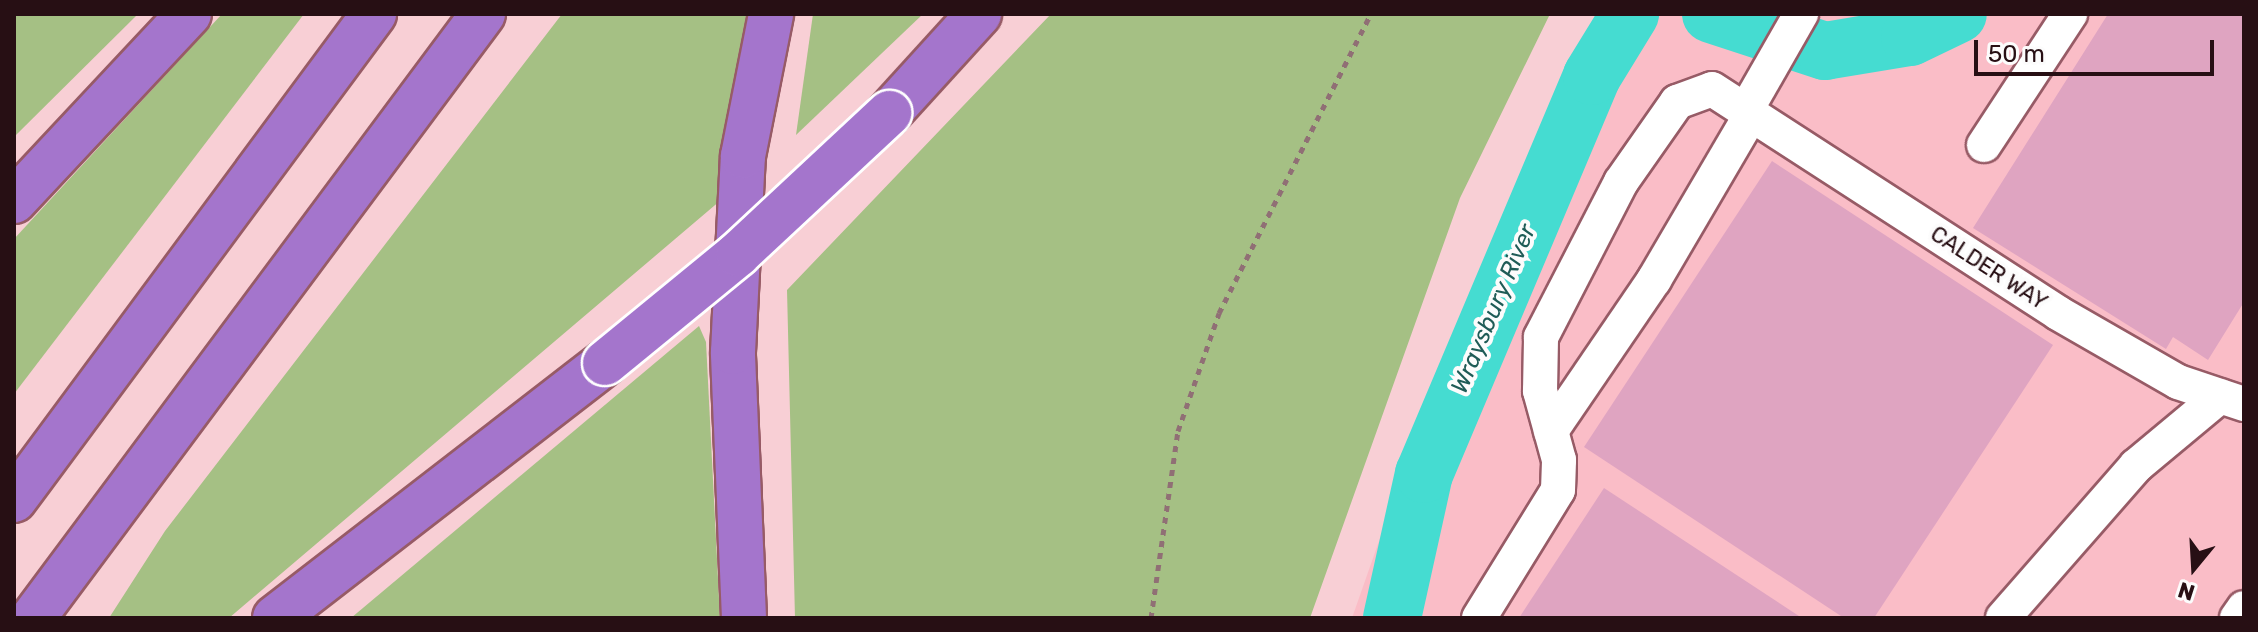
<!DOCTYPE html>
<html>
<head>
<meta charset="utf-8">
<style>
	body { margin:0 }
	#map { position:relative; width:2258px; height:632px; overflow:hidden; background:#f8cfd5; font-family:Rubik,sans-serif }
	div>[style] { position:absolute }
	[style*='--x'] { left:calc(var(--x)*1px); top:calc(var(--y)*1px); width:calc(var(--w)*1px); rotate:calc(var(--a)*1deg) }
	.built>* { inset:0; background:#fabdc7 }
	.green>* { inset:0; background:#a5c084 }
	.river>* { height:58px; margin:-29px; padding:0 29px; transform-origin:29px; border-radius:29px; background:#45dcd1 }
	.building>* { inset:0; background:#dfa4c1 }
	.path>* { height:5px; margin-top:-2.5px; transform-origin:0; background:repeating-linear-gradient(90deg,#906f75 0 6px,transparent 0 12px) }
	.roads { filter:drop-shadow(2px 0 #975b66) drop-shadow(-2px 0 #975b66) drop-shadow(0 2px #975b66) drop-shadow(0 -2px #975b66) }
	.minor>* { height:34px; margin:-17px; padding:0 17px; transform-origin:17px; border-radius:17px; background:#fff }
	.highway>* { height:44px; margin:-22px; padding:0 22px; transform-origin:22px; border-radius:22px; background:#a475cc }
	.bridges { filter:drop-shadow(2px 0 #fff) drop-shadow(-2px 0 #fff) drop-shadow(0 2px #fff) drop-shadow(0 -2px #fff) }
	.highway-bridge>* { height:44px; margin:-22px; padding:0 22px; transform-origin:22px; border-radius:22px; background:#a475cc }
	span { translate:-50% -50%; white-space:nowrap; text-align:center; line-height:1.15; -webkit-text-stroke:8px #fcfcfc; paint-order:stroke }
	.street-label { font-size:22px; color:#270f14 }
	.water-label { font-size:24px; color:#1f5c57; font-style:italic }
	.frame { position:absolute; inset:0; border:16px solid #270f14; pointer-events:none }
	.north { position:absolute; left:2154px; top:528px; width:80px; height:80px; -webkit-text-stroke:6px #fcfcfc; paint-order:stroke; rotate:198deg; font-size:22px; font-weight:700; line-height:32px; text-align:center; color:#270f14 }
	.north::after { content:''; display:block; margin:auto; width:28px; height:36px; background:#270f14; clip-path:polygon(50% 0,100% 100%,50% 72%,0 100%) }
	.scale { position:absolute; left:1974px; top:40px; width:240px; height:36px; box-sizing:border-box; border:4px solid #270f14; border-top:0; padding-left:10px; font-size:24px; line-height:28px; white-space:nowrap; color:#270f14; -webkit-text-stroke:6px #fcfcfc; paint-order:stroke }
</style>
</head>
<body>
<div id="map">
	<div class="built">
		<div style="clip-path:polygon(1597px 14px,2244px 14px,2244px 618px,1352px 618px,1440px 367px)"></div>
	</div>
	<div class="green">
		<div style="clip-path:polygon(14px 14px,138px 14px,14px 137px)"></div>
		<div style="clip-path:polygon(222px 14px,304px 14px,14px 394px,14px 239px)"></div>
		<div style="clip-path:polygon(562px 14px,752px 14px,734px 80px,721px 200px,229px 618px,109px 618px,165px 531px)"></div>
		<div style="clip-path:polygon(813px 14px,923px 14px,796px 135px)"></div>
		<div style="clip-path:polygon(1051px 14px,1550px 14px,1460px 198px,1310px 618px,795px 618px,787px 290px)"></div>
		<div style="clip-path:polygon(699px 326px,706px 342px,720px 618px,351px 618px)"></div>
	</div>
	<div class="river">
		<div style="--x:1711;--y:14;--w:120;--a:18"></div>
		<div style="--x:1825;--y:51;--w:86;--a:-9.4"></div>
		<div style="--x:1910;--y:37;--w:53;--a:-25.6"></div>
		<div style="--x:1392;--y:618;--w:148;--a:-77.5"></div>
		<div style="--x:1424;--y:474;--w:432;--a:-67.1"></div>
		<div style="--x:1592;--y:76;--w:73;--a:-58.5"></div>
	</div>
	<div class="building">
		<div style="clip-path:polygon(2108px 14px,2244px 14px,2244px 302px,2208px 360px,2173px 337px,2166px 349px,1973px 228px)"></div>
		<div style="clip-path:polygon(1772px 161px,2053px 345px,1874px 618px,1844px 618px,1584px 447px)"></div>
		<div style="clip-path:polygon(1604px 488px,1802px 618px,1519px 618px)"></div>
	</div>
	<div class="path">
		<div style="--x:1151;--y:618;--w:189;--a:-81.8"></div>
		<div style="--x:1178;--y:431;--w:125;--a:-70.8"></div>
		<div style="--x:1219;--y:313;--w:335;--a:-63.1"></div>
	</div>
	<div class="roads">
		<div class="minor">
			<div style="--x:1746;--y:110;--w:111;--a:-60.2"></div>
			<div style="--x:1984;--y:145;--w:157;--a:-56.7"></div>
			<div style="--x:1551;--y:431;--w:183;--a:-55.7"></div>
			<div style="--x:1654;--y:280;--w:194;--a:-59.6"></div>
			<div style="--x:1479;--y:618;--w:150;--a:-58.3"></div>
			<div style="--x:1558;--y:490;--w:30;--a:-88"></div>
			<div style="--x:1559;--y:460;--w:72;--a:-105.4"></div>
			<div style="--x:1540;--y:391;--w:54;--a:-88.9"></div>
			<div style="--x:1541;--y:337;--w:174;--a:-62.7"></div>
			<div style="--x:1621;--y:182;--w:98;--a:-55"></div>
			<div style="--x:1677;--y:102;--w:37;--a:-20"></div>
			<div style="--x:1712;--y:89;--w:412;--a:32.9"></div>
			<div style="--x:2058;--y:313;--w:138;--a:29.9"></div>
			<div style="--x:2178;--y:382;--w:70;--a:18.4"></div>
			<div style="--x:2003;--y:618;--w:202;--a:-48.8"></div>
			<div style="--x:2136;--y:466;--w:109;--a:-39.8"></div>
			<div style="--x:2237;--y:618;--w:12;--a:-55"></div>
		</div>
		<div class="highway">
			<div style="--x:889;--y:113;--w:134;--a:-47.7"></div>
			<div style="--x:14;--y:201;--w:256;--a:-46.9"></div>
			<div style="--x:14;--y:500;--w:605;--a:-53.47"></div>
			<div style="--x:33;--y:618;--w:753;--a:-53.31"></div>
			<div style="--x:275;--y:618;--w:417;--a:-37.7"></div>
			<div style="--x:744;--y:618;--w:266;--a:-92.4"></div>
			<div style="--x:733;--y:352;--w:196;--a:-87.1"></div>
			<div style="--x:743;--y:156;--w:145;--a:-78.8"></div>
		</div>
	</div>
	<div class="bridges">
		<div class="highway-bridge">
			<div style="--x:605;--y:363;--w:172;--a:-39.3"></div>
			<div style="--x:738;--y:254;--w:207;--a:-43"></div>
		</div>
	</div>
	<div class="street-label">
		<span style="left:1989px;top:268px;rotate:33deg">CALDER WAY</span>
	</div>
	<div class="water-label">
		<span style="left:1494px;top:309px;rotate:-67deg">Wraysbury River</span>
	</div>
	<div class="frame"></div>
	<div class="north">N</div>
	<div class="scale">50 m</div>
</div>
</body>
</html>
